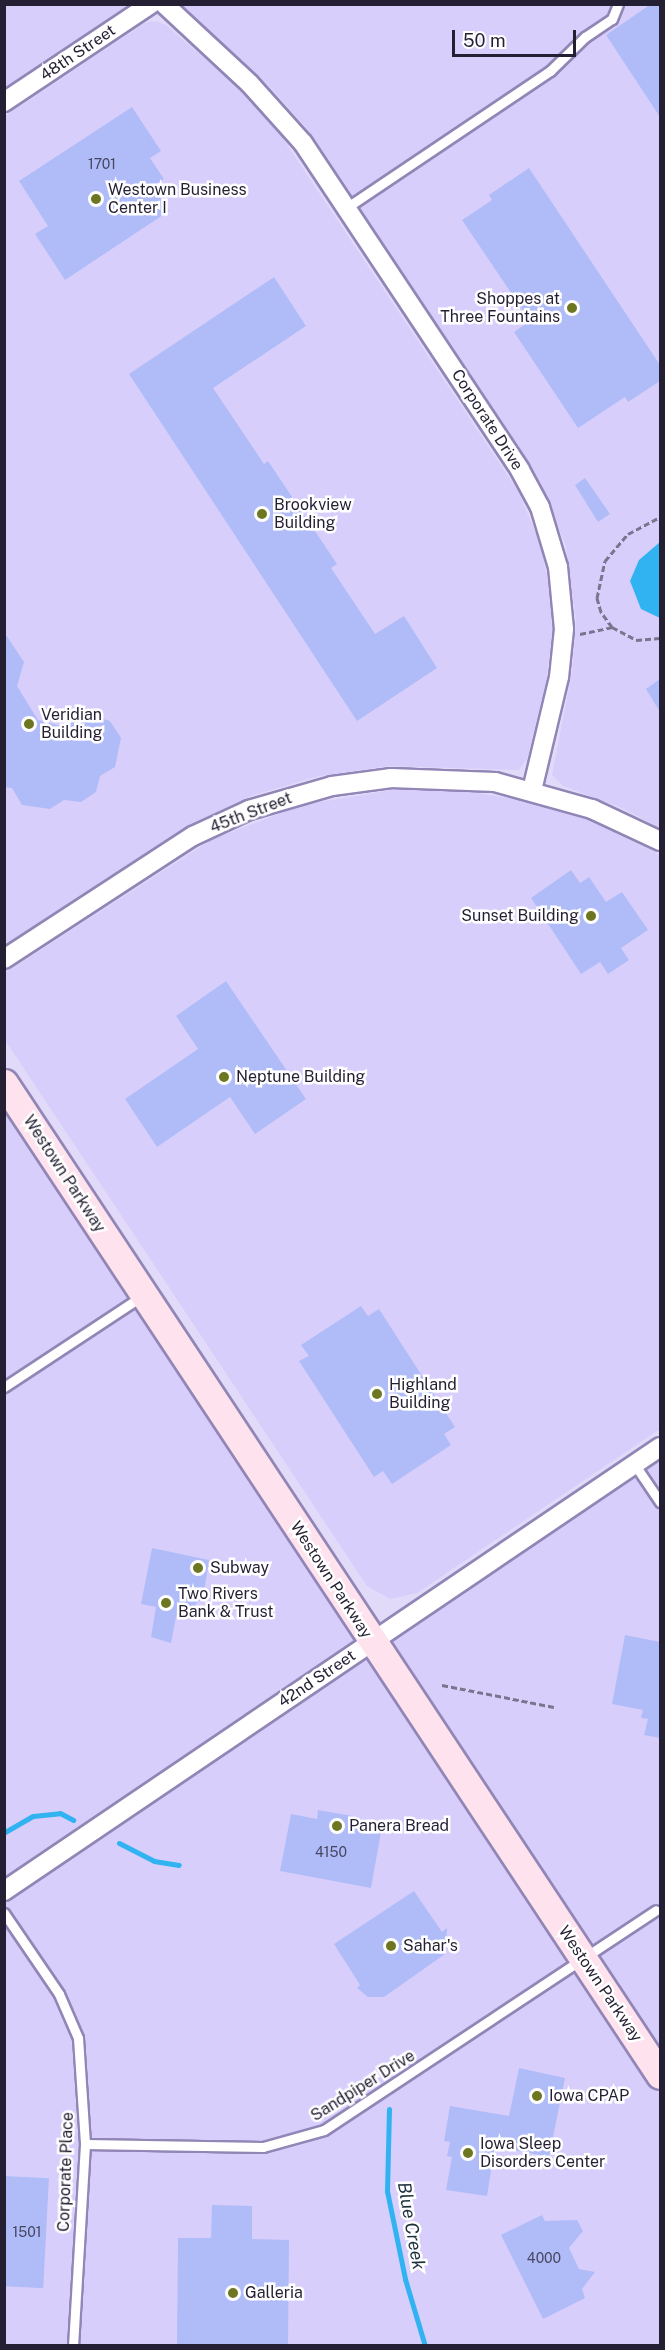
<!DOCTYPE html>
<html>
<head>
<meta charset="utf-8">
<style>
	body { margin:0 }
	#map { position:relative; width:665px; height:2350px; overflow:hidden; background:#e1daf9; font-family:"Public Sans",sans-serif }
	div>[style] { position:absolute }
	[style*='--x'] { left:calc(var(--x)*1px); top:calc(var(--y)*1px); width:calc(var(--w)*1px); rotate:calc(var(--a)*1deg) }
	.built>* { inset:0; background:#d8cefc }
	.water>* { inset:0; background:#31b3f1 }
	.stream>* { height:5px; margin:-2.5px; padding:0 2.5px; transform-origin:2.5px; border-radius:2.5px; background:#31b3f1 }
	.building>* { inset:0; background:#b0bcf7; transform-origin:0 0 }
	.path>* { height:3px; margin-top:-1.5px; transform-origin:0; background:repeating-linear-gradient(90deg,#7a748d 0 6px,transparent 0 9px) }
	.roads { filter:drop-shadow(2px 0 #9186b5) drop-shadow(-2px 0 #9186b5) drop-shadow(0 2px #9186b5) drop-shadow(0 -2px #9186b5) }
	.lane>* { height:9px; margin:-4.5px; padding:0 4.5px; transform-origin:4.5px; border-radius:4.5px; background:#fff }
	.street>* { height:18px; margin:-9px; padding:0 9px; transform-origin:9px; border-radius:9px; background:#fff }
	.secondary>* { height:27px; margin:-13.5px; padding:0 13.5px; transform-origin:13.5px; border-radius:13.5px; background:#fee3ee }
	.dots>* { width:16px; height:16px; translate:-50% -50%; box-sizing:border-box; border:3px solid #fff; border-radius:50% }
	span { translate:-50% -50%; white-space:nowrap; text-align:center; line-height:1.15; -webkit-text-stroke:5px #fff; paint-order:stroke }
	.number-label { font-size:14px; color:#474663 }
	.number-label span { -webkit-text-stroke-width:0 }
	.street-label { font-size:16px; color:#241f32 }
	.poi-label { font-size:16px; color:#241f32 }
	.left { translate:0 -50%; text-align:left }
	.right { translate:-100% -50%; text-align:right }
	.water-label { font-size:18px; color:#1d313d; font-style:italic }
	.frame { position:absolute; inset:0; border:6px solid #241f32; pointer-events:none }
	.scale { position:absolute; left:452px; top:30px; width:124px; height:27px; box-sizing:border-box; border:3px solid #241f32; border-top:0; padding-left:8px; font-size:18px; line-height:21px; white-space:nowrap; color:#241f32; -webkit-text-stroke:4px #fff; paint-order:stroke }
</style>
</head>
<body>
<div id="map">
	<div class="built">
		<div style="clip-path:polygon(5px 4px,128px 4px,128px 5px,5px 88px)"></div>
		<div style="clip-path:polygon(180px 5px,660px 5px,660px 828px,620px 807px,563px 786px,552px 775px,572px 672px,576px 621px,566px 546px,537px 476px,308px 130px,268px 85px)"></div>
		<div style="clip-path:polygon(156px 21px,166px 25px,235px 85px,278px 131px,518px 491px,539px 541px,550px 589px,552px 635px,546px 681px,527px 759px,519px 770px,389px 766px,319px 776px,251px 796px,187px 826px,5px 945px,5px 116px,145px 23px)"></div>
		<div style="clip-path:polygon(398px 789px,463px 791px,528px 801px,592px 821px,660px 855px,660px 1429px,417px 1593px,390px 1599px,367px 1586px,5px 1040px,5px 973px,211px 840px,302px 805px)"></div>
		<div style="clip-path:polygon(4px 1083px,372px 1642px,660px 1448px,660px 2345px,5px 2345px)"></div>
	</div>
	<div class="water">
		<div style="clip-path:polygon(660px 542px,660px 618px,641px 609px,630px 581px,639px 560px)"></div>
	</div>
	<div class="stream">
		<div style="--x:5;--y:1832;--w:32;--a:-30"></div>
		<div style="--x:33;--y:1816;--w:27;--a:-6"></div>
		<div style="--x:60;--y:1813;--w:15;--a:28"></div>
		<div style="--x:119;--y:1843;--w:39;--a:27"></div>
		<div style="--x:154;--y:1861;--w:25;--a:9"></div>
		<div style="--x:389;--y:2109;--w:82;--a:91.4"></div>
		<div style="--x:387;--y:2191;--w:90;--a:78.4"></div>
		<div style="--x:405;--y:2279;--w:70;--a:73.4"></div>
	</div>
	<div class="building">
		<div style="clip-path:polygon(651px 4px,660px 4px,660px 117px,606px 35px)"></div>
		<div style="clip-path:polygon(132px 107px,161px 151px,150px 158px,164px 179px,153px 186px,169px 211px,65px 280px,35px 234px,48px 226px,19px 181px)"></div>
		<div style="clip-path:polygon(529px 168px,660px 365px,660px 381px,628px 402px,625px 397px,578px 428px,514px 332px,530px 321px,462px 220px,492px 200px,489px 195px)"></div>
		<div style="clip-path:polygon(274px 277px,306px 326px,213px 388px,264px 464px,268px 461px,337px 564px,331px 568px,375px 634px,404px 616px,437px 668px,357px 721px,129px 374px)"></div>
		<div style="clip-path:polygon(585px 478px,610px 514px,598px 522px,575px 485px)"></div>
		<div style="clip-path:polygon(4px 632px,24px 662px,17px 686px,38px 720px,65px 727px,85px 714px,110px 721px,121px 738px,115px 767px,100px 776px,96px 792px,81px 802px,64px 800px,50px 809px,22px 805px,12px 788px,4px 787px)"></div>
		<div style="clip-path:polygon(660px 679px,660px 712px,646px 689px)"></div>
		<div style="clip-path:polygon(571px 870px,580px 883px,589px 877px,606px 902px,622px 892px,648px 930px,621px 948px,629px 960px,608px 974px,600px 962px,581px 974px,531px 898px)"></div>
		<div style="clip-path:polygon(226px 981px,306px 1099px,255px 1134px,230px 1097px,157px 1147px,125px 1099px,198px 1049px,176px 1016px)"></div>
		<div style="clip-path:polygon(361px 1306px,368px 1316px,379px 1309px,455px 1427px,444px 1434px,451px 1445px,392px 1484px,383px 1471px,374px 1477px,299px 1361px,309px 1356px,301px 1345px)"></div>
		<div style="clip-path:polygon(152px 1548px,209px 1560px,204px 1593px,206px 1598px,196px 1603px,193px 1614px,177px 1612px,171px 1643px,151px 1637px,156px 1607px,141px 1604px)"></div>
		<div style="clip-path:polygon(625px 1635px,660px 1642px,660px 1738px,644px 1735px,648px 1719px,641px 1718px,643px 1710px,612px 1704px)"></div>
		<div style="clip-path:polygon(318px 1810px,358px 1817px,355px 1828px,381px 1832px,371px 1888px,280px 1871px,291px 1814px,317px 1819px)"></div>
		<div style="clip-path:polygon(414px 1891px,442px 1932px,447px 1928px,445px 1954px,384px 1997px,368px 1997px,357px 1988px,360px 1985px,334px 1944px)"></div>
		<div style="clip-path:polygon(519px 2068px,565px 2078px,549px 2157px,495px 2146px,487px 2196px,446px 2190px,452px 2157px,447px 2156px,450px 2142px,444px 2141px,450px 2106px,509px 2116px)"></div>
		<div style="left:4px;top:2176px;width:45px;height:110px;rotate:3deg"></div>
		<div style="clip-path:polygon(212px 2205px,252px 2206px,252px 2239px,289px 2240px,288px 2346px,177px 2346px,178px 2238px,211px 2238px)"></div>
		<div style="clip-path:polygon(542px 2215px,545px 2221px,577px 2220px,583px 2231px,569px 2248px,579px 2269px,595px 2272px,582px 2289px,585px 2298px,543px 2319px,501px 2235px)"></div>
	</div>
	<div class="path">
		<div style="--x:612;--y:627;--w:19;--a:-126"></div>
		<div style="--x:601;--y:612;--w:15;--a:-106"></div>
		<div style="--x:597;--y:598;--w:38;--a:-78"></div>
		<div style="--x:605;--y:561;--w:35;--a:-50"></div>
		<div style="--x:628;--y:534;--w:36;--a:-28"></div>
		<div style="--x:580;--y:634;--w:33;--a:-12"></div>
		<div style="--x:612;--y:627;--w:27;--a:28"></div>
		<div style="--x:636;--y:640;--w:24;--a:-5"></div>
		<div style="--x:442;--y:1685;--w:114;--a:11.1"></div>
	</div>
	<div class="roads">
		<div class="lane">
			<div style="--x:346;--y:208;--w:246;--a:-33.9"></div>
			<div style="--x:550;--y:71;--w:49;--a:-44.2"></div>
			<div style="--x:585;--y:37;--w:32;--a:-34"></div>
			<div style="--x:612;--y:19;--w:16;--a:-68"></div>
			<div style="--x:4;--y:1387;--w:165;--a:-33.4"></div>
			<div style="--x:635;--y:1465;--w:45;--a:56"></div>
			<div style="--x:4;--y:1913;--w:98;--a:55.8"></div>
			<div style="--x:59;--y:1994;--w:48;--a:66.6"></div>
			<div style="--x:78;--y:2038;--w:106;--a:86.2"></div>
			<div style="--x:85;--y:2144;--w:202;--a:93.4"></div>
			<div style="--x:85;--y:2144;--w:178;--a:1"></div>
			<div style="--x:263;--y:2147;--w:63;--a:-15.6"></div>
			<div style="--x:324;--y:2130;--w:398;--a:-33.5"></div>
		</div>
		<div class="street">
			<div style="--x:164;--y:4;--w:117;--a:42.9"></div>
			<div style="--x:250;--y:84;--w:79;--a:48.1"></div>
			<div style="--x:303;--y:143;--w:392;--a:56.4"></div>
			<div style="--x:520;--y:470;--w:42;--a:61.6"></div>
			<div style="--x:540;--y:507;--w:63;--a:73.3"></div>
			<div style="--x:558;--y:567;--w:62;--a:84.5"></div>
			<div style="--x:564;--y:629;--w:48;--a:95.9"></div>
			<div style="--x:559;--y:677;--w:116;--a:103.4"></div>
			<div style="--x:4;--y:102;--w:177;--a:-33.7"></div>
			<div style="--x:4;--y:959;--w:225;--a:-33.1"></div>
			<div style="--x:193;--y:836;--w:62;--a:-24.9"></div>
			<div style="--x:249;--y:810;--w:86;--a:-16.1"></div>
			<div style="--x:332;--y:786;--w:60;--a:-7.7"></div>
			<div style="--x:391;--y:778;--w:104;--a:2.2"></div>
			<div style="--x:495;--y:782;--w:101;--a:15.6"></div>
			<div style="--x:592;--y:809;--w:75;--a:25.2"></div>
			<div style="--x:4;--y:1891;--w:792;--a:-34.09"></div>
		</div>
		<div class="secondary">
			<div style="--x:4;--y:1083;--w:1189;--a:56.52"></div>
		</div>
	</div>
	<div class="dots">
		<div style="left:96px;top:199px;background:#6d7620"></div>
		<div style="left:572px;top:308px;background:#6d7620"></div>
		<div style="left:262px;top:514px;background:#6d7620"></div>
		<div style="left:29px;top:724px;background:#6d7620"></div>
		<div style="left:591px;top:916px;background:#6d7620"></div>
		<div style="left:224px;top:1077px;background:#6d7620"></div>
		<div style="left:377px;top:1394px;background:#6d7620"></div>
		<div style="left:198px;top:1568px;background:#6d7620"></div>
		<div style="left:166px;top:1603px;background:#6d7620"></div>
		<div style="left:337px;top:1826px;background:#6d7620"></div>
		<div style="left:391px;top:1946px;background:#6d7620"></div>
		<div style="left:537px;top:2096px;background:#6d7620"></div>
		<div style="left:468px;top:2153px;background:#6d7620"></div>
		<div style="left:233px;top:2293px;background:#6d7620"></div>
	</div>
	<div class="number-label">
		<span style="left:102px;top:164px">1701</span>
		<span style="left:331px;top:1852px">4150</span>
		<span style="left:27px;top:2232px">1501</span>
		<span style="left:544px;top:2258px">4000</span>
	</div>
	<div class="street-label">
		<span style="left:78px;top:53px;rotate:-34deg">48th Street</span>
		<span style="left:487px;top:420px;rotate:57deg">Corporate Drive</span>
		<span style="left:251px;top:813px;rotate:-21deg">45th Street</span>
		<span style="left:64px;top:1174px;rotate:57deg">Westown Parkway</span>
		<span style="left:331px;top:1580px;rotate:57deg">Westown Parkway</span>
		<span style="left:317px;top:1679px;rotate:-34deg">42nd Street</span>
		<span style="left:600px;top:1984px;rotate:56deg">Westown Parkway</span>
		<span style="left:363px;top:2086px;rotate:-32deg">Sandpiper Drive</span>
		<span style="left:66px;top:2172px;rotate:-88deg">Corporate Place</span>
	</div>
	<div class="poi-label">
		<span class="left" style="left:108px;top:199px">Westown Business<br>Center I</span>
		<span class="right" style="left:560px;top:308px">Shoppes at<br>Three Fountains</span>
		<span class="left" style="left:274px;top:514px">Brookview<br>Building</span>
		<span class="left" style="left:41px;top:724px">Veridian<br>Building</span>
		<span class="right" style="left:579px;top:916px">Sunset Building</span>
		<span class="left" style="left:236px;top:1077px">Neptune Building</span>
		<span class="left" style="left:389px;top:1394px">Highland<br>Building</span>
		<span class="left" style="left:210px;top:1568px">Subway</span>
		<span class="left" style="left:178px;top:1603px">Two Rivers<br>Bank &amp; Trust</span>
		<span class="left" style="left:349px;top:1826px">Panera Bread</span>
		<span class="left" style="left:403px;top:1946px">Sahar's</span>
		<span class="left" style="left:549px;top:2096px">Iowa CPAP</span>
		<span class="left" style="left:480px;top:2153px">Iowa Sleep<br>Disorders Center</span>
		<span class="left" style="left:245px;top:2293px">Galleria</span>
	</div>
	<div class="water-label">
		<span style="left:411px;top:2226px;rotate:80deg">Blue Creek</span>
	</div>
	<div class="frame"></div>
	<div class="scale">50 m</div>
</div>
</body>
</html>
